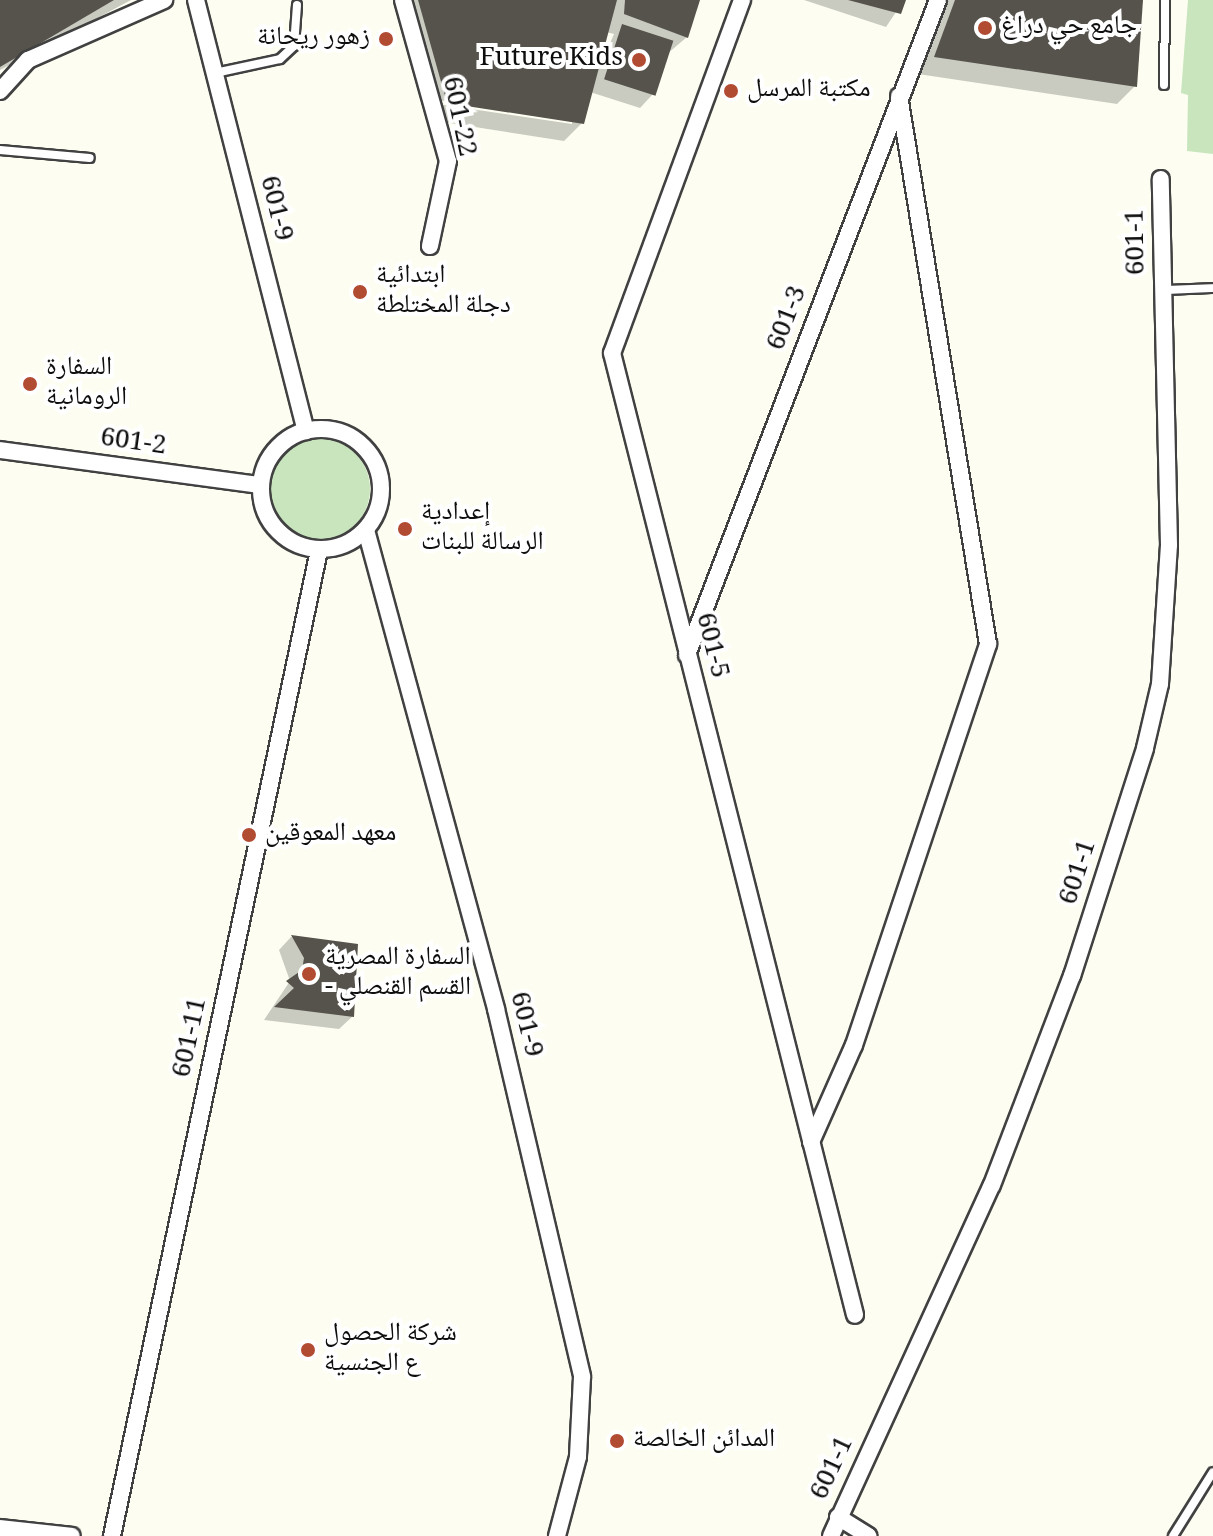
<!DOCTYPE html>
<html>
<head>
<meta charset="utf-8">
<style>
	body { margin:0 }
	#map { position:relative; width:1213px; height:1536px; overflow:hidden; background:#fdfef1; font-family:Georgia,"Noto Naskh Arabic",serif }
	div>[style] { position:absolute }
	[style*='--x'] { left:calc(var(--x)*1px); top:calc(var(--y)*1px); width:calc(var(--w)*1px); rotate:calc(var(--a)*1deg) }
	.green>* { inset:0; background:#c8e5bd }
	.round { border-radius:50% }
	.shadow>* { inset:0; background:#0003 }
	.building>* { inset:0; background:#56524c; transform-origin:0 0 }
	.roads { filter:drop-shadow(2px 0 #414141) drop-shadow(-2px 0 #414141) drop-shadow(0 2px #414141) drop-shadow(0 -2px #414141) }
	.lane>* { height:8px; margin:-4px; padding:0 4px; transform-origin:4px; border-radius:4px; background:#fff }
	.street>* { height:16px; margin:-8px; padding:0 8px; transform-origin:8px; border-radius:8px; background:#fff }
	.street>.ring { margin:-8px; padding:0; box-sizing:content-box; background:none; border:16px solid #fff; border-radius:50% }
	.dots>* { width:22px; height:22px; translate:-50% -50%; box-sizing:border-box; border:4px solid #fff; border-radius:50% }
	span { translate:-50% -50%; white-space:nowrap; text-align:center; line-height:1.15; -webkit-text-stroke:8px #fff; paint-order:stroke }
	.poi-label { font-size:26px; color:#0e0e0e }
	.left { translate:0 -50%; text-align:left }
	.right { translate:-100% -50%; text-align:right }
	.street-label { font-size:26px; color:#0e0e0e }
</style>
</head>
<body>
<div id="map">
	<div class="green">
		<div style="clip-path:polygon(1188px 0,1213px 0,1213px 154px,1187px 151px,1188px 95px,1181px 93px)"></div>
		<div class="round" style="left:270px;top:439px;width:100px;height:100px"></div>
	</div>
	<div class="shadow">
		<div style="clip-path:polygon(0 0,131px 0,0 70px)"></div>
		<div style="clip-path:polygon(evenodd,396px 0,696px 0,687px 37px,667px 54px,653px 94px,640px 108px,590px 92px,582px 123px,564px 141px,430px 120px,396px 0,606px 32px,614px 34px,602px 62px,599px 61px,606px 32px,396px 0,438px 100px,572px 120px,572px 124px,437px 104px,438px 100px)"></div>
		<div style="clip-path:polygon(804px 0,904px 0,886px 27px)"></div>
		<div style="clip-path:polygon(946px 0,1141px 0,1135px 86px,1117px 104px,918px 74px)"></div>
		<div style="clip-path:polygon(291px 937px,356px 946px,353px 1016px,339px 1029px,264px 1020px,290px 981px,279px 950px)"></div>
	</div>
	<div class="building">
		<div style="clip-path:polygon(0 0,114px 0,0 67px)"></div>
		<div style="clip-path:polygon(418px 0,617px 0,584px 124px,447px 103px)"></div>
		<div style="clip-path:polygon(625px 0,700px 0,688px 38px,624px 14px)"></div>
		<div style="clip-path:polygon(848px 0,906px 0,901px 14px)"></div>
		<div style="clip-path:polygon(955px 0,1143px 0,1137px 87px,934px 57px)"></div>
		<div style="left:622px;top:24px;width:54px;height:58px;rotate:18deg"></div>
		<div style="clip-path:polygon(291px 935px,358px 944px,354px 1017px,274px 1007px,294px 988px,286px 981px,302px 970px,304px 958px)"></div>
	</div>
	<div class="roads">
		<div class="lane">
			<div style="--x:215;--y:73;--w:66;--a:-12.2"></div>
			<div style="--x:280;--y:59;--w:19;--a:-43"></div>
			<div style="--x:294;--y:46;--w:41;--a:-85.8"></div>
			<div style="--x:1164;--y:85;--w:85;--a:-89.3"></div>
			<div style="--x:0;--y:150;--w:90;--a:5.1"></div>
			<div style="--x:1164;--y:290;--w:49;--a:-2.3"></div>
			<div style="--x:1173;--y:1536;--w:75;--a:-58"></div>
		</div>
		<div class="street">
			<div style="--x:196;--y:0;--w:445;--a:75.7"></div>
			<div style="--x:403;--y:0;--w:167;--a:74.4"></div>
			<div style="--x:448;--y:161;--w:87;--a:102"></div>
			<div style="--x:742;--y:0;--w:376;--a:110.2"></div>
			<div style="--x:612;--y:353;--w:992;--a:75.82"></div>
			<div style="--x:0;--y:91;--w:42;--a:-47.9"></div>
			<div style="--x:28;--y:60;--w:149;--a:-23.8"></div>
			<div class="ring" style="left:261px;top:429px;width:104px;height:104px"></div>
			<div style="--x:0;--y:450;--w:262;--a:7.7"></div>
			<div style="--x:366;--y:530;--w:496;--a:74.8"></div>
			<div style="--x:496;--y:1009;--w:378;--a:76.8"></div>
			<div style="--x:582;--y:1377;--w:80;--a:92.9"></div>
			<div style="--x:578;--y:1457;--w:82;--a:104.9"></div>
			<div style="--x:687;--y:655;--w:701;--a:-69.03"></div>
			<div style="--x:811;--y:1142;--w:106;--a:-66.1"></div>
			<div style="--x:854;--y:1045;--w:423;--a:-71.5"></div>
			<div style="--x:988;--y:644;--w:555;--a:-99.22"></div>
			<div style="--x:838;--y:1517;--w:36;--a:32"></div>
			<div style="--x:0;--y:1528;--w:72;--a:6.3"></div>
			<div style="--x:112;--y:1536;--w:1007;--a:-78.14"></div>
			<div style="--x:831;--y:1536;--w:386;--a:-65.4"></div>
			<div style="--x:992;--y:1185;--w:224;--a:-69.1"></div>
			<div style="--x:1072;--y:976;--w:239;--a:-72.2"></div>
			<div style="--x:1145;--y:748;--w:66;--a:-76.8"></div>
			<div style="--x:1160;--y:684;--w:139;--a:-86.3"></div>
			<div style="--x:1169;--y:545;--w:366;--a:-91.3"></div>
		</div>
	</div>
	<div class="dots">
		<div style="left:985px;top:28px;background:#b14c33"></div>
		<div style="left:386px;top:39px;background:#b14c33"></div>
		<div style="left:639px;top:60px;background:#b14c33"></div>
		<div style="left:731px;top:91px;background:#b14c33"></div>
		<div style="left:360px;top:292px;background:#b14c33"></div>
		<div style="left:30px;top:384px;background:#b14c33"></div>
		<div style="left:405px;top:529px;background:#b14c33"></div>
		<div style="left:249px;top:835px;background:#b14c33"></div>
		<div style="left:309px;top:974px;background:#b14c33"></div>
		<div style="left:308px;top:1350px;background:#b14c33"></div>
		<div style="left:617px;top:1441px;background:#b14c33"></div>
	</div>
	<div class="poi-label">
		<span class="left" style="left:1001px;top:28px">جامع حي دراغ</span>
		<span class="right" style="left:370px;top:39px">زهور ريحانة</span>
		<span class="right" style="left:623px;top:60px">Future Kids</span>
		<span class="left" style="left:747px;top:91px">مكتبة المرسل</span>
		<span class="left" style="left:376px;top:292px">ابتدائية<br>دجلة المختلطة</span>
		<span class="left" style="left:46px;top:384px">السفارة<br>الرومانية</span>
		<span class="left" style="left:421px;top:529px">إعدادية<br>الرسالة للبنات</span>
		<span class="left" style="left:265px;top:835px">معهد المعوقين</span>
		<span class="left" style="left:325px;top:974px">السفارة المصرية<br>- القسم القنصلي</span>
		<span class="left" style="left:324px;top:1350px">شركة الحصول<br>ع الجنسية</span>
		<span class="left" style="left:633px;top:1441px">المدائن الخالصة</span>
	</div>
	<div class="street-label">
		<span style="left:457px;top:117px;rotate:78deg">601-22</span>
		<span style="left:274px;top:209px;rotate:76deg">601-9</span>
		<span style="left:1138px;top:242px;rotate:-91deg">601-1</span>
		<span style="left:789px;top:319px;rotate:-69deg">601-3</span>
		<span style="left:133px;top:444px;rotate:8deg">601-2</span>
		<span style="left:710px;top:646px;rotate:76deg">601-5</span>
		<span style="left:1080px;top:873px;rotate:-72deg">601-1</span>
		<span style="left:524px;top:1025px;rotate:76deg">601-9</span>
		<span style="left:192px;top:1038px;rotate:-78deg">601-11</span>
		<span style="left:834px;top:1469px;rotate:-65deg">601-1</span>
	</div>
</div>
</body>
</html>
